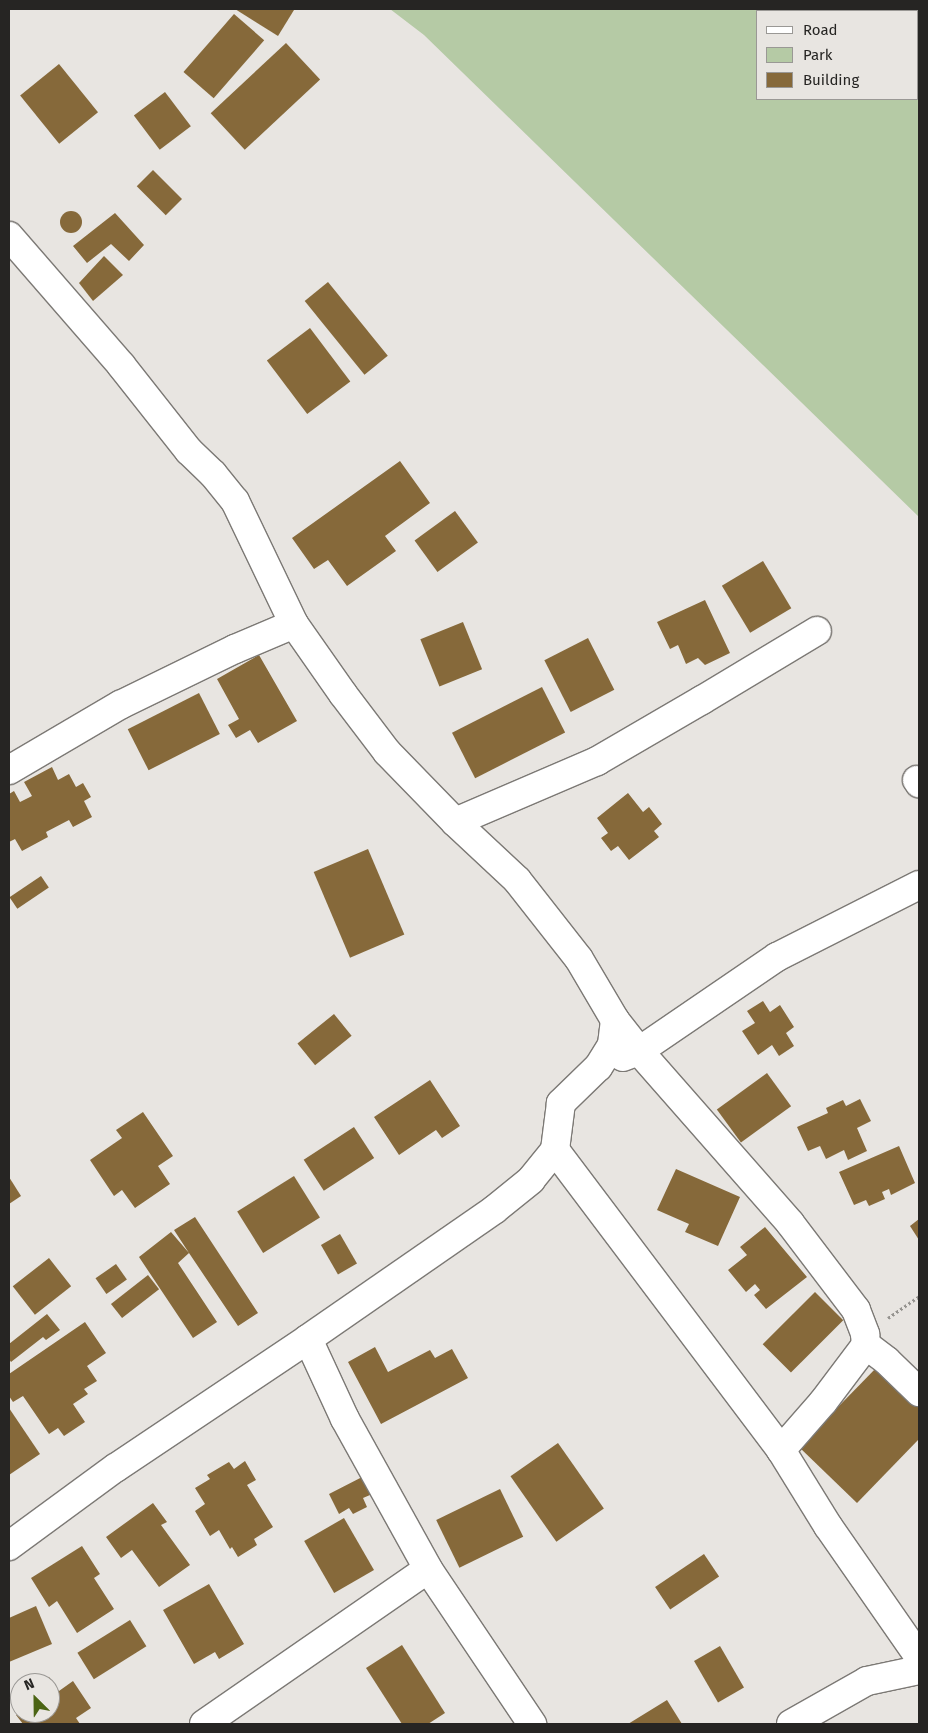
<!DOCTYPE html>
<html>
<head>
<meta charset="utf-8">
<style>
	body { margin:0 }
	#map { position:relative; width:928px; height:1733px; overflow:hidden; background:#e8e5e1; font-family:"Fira Sans",sans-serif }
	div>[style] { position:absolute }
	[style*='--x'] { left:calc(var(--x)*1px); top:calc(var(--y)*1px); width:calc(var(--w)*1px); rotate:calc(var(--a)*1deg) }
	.green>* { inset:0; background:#b5caa5 }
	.building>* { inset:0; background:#86693a; transform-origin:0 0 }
	.round { border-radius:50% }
	.path>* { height:3px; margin-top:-1.5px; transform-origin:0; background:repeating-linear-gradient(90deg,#95938f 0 2.5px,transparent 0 5px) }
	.roads { filter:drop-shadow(1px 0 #7c7975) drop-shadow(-1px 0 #7c7975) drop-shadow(0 1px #7c7975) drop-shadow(0 -1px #7c7975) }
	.street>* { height:28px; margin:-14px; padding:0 14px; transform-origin:14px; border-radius:14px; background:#fff }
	span { translate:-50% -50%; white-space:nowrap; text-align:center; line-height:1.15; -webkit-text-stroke:5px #e8e5e1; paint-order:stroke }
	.frame { position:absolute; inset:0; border:10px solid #262523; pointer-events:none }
	.legend { position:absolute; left:756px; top:10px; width:162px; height:90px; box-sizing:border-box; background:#e8e5e1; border:1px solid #9a9895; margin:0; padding:6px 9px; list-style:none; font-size:15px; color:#262523 }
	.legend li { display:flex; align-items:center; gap:10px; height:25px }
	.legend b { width:25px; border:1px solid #9a9895 }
	.north { position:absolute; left:10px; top:1673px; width:50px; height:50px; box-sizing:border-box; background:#e8e5e1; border:1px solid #9a9895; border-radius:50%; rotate:337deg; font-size:14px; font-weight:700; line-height:20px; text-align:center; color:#262523 }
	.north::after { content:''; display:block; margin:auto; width:18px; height:22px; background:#4b6414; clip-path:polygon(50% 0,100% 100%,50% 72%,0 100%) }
</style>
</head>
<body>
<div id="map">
	<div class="green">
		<div style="clip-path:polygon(evenodd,390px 9px,919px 9px,919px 517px,424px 35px,390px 9px,757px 11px,917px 11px,917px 99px,757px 99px,757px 11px)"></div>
	</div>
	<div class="building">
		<div style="clip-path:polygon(235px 9px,292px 9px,294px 10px,278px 36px)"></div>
		<div style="left:234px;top:14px;width:40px;height:77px;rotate:41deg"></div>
		<div style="left:286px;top:43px;width:50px;height:103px;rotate:47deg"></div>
		<div style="left:59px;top:64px;width:62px;height:50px;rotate:51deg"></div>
		<div style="left:165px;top:92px;width:43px;height:39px;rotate:53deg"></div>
		<div style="left:153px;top:170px;width:41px;height:23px;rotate:45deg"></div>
		<div class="round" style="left:60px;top:211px;width:22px;height:22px"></div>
		<div style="clip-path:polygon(115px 213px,144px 245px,129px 261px,111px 244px,87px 263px,73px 246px)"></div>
		<div style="clip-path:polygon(104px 256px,123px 275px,93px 301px,79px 283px)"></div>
		<div style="left:328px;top:282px;width:95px;height:30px;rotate:51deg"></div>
		<div style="left:310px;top:328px;width:67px;height:54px;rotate:53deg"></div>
		<div style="clip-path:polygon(400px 461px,430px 503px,385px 536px,396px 551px,347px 586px,328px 560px,314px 569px,292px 538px)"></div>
		<div style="left:455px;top:511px;width:39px;height:50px;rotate:54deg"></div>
		<div style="left:763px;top:561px;width:55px;height:48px;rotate:59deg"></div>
		<div style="clip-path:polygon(705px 600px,730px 653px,705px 665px,698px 658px,686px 664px,678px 645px,670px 649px,657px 622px)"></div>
		<div style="left:463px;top:622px;width:51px;height:46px;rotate:68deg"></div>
		<div style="left:588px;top:638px;width:58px;height:49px;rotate:63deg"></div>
		<div style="clip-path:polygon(259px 655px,297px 721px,258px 743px,250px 730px,236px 738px,228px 725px,239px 719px,217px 679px)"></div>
		<div style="left:542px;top:687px;width:51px;height:101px;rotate:63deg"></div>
		<div style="left:199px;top:693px;width:46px;height:80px;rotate:63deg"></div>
		<div style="clip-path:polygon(52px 767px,58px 780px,69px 774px,76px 787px,83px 783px,91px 797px,84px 801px,92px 817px,73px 827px,69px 820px,46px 832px,48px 837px,22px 851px,15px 839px,9px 842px,9px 794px,14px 791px,20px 802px,32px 796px,24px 782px)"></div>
		<div style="clip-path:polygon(628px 793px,643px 812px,649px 807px,662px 824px,654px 831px,659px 837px,629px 860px,618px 846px,611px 851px,601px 838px,608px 833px,597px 818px)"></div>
		<div style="left:368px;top:849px;width:93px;height:59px;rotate:67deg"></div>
		<div style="left:41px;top:876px;width:14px;height:38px;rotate:56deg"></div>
		<div style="clip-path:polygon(763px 1001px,770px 1012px,780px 1005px,794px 1027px,786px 1033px,794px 1046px,779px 1056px,772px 1045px,758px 1055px,742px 1031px,755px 1023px,747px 1011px)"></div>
		<div style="left:334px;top:1014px;width:28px;height:47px;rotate:51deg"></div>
		<div style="left:767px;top:1073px;width:41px;height:62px;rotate:54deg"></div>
		<div style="clip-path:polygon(430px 1080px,460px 1126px,442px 1138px,436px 1130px,399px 1155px,374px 1117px)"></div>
		<div style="clip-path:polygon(860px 1099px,871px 1121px,857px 1128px,867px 1151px,848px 1160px,844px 1150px,826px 1159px,820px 1146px,808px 1151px,797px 1127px,828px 1113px,826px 1108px,843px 1100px,846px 1106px)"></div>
		<div style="clip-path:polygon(143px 1112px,173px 1156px,158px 1166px,170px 1184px,135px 1208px,122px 1190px,114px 1196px,90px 1160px,122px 1138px,116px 1130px)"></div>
		<div style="left:354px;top:1127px;width:37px;height:60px;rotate:57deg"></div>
		<div style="clip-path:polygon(899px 1146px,915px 1183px,891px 1195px,889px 1189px,882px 1192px,885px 1199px,869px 1206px,866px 1200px,854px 1205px,839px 1172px)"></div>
		<div style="clip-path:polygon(676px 1169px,740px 1197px,718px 1246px,685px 1232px,689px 1224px,657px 1210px)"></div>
		<div style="left:294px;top:1176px;width:49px;height:67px;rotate:58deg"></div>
		<div style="clip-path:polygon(9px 1177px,21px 1196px,9px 1204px)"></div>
		<div style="clip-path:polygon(195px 1217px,258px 1313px,238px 1326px,189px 1253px,178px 1263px,217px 1322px,193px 1338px,139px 1257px,171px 1232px,189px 1253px,174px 1230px)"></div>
		<div style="clip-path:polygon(919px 1219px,919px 1240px,910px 1226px)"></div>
		<div style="clip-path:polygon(765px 1227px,807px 1277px,766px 1309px,754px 1295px,760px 1290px,755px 1284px,746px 1292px,728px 1270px,747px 1255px,740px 1247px)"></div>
		<div style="left:340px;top:1234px;width:34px;height:22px;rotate:60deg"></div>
		<div style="left:49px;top:1258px;width:36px;height:46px;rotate:52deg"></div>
		<div style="left:116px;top:1264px;width:19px;height:25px;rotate:55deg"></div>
		<div style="left:148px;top:1275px;width:18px;height:47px;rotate:52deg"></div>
		<div style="left:815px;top:1292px;width:40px;height:74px;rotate:45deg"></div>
		<div style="clip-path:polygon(47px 1314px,60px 1330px,46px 1340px,43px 1337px,11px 1362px,9px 1359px,9px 1344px)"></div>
		<div style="clip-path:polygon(85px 1322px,106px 1353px,87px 1366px,97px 1381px,84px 1389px,88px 1394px,73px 1404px,85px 1422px,64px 1436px,58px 1428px,49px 1434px,23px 1396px,13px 1402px,9px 1396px,9px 1374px)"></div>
		<div style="clip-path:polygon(375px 1347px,388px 1372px,430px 1350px,435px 1358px,452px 1349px,468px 1378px,381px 1424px,348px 1362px)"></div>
		<div style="clip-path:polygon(878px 1366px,919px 1405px,919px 1439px,857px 1503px,799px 1447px)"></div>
		<div style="clip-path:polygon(9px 1408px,40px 1454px,9px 1475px)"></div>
		<div style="left:558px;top:1443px;width:80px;height:58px;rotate:55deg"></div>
		<div style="clip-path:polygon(245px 1461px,256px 1480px,247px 1485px,273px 1527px,254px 1539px,257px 1545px,238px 1557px,232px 1547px,230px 1549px,219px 1530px,210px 1536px,195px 1511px,205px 1504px,195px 1488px,210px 1479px,207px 1475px,229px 1462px,234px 1469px)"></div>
		<div style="clip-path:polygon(368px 1474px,377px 1492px,363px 1498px,367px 1507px,353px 1514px,349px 1508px,339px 1514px,329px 1494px)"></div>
		<div style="left:500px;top:1489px;width:53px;height:71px;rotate:64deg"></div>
		<div style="clip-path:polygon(153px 1503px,167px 1522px,161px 1525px,190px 1565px,159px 1587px,132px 1550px,121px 1558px,106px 1537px)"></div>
		<div style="left:344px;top:1518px;width:60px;height:46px;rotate:60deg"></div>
		<div style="clip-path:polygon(82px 1546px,100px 1574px,94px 1578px,114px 1609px,77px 1633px,57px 1601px,49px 1607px,31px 1578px)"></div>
		<div style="left:704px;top:1554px;width:27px;height:59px;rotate:56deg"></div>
		<div style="clip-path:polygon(209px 1584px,244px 1644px,219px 1659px,215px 1652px,194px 1664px,163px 1610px)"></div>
		<div style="clip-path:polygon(36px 1606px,52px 1644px,9px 1662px,9px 1618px)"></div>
		<div style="left:130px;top:1620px;width:31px;height:62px;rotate:58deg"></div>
		<div style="clip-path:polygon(402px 1645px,445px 1713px,428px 1724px,402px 1724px,366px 1668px)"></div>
		<div style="left:720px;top:1646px;width:48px;height:30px;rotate:60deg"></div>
		<div style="clip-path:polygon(49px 1677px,59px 1691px,73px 1681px,91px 1708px,76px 1718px,80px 1724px,23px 1724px,16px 1715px,19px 1713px,50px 1713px,50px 1683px,40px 1683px)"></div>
		<div style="clip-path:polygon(667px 1700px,682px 1724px,628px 1724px)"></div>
	</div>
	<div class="path">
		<div style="--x:888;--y:1318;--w:38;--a:-35"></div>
	</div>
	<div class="roads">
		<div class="street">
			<div style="--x:9;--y:236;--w:171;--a:49"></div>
			<div style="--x:121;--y:365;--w:110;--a:51.7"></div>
			<div style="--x:189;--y:451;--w:33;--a:44"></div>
			<div style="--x:213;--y:474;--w:35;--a:51"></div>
			<div style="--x:235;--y:501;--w:136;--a:64.4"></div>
			<div style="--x:294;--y:624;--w:85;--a:55"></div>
			<div style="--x:343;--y:694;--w:73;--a:52.8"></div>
			<div style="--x:387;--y:752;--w:98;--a:45.8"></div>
			<div style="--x:455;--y:822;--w:85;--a:43.1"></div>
			<div style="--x:517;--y:880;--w:100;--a:51.9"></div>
			<div style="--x:579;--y:959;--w:71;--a:59.5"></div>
			<div style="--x:615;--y:1020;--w:25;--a:97"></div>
			<div style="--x:612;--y:1045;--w:26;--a:122"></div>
			<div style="--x:598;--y:1067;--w:52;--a:135.8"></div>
			<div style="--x:561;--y:1103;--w:47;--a:97.3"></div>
			<div style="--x:555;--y:1150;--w:38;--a:129"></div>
			<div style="--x:531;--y:1180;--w:48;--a:141"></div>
			<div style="--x:494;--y:1210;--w:226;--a:145.3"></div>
			<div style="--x:308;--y:1339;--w:232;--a:146.2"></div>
			<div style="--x:115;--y:1468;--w:132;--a:143.7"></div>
			<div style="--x:9;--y:770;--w:129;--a:-30.4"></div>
			<div style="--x:120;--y:705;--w:128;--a:-26"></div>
			<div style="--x:235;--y:649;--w:64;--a:-23"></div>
			<div style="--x:917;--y:780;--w:4;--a:56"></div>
			<div style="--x:455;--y:822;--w:155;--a:-23.2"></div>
			<div style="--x:597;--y:761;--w:121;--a:-30.2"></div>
			<div style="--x:702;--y:700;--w:134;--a:-31"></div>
			<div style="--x:615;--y:1020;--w:39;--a:52"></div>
			<div style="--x:639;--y:1051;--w:229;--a:48.7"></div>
			<div style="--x:790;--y:1223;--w:109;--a:52.8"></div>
			<div style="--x:856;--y:1310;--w:26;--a:69"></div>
			<div style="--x:865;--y:1334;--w:11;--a:85"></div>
			<div style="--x:866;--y:1345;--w:71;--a:127"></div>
			<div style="--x:823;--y:1402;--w:64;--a:131.2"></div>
			<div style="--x:623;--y:1057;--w:17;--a:-21"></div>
			<div style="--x:639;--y:1051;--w:167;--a:-34.3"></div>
			<div style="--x:777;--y:957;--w:159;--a:-26.9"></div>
			<div style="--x:555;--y:1150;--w:376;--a:53"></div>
			<div style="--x:781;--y:1450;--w:89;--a:58.3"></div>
			<div style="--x:828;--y:1526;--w:160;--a:55.2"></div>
			<div style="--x:308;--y:1339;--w:88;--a:65.2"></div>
			<div style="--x:345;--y:1419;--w:171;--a:61"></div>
			<div style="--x:428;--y:1569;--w:187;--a:56.1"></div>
			<div style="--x:866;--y:1345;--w:26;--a:37"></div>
			<div style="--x:887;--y:1361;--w:45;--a:44.1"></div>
			<div style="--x:204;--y:1724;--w:272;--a:-34.7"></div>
			<div style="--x:791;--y:1724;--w:87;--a:-29.5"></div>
			<div style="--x:867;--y:1681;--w:53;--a:-11.9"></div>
		</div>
	</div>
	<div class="frame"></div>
	<ul class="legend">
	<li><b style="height:6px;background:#fff"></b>Road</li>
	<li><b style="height:14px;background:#b5caa5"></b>Park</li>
	<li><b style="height:14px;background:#86693a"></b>Building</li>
	</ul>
	<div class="north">N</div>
</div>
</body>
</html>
